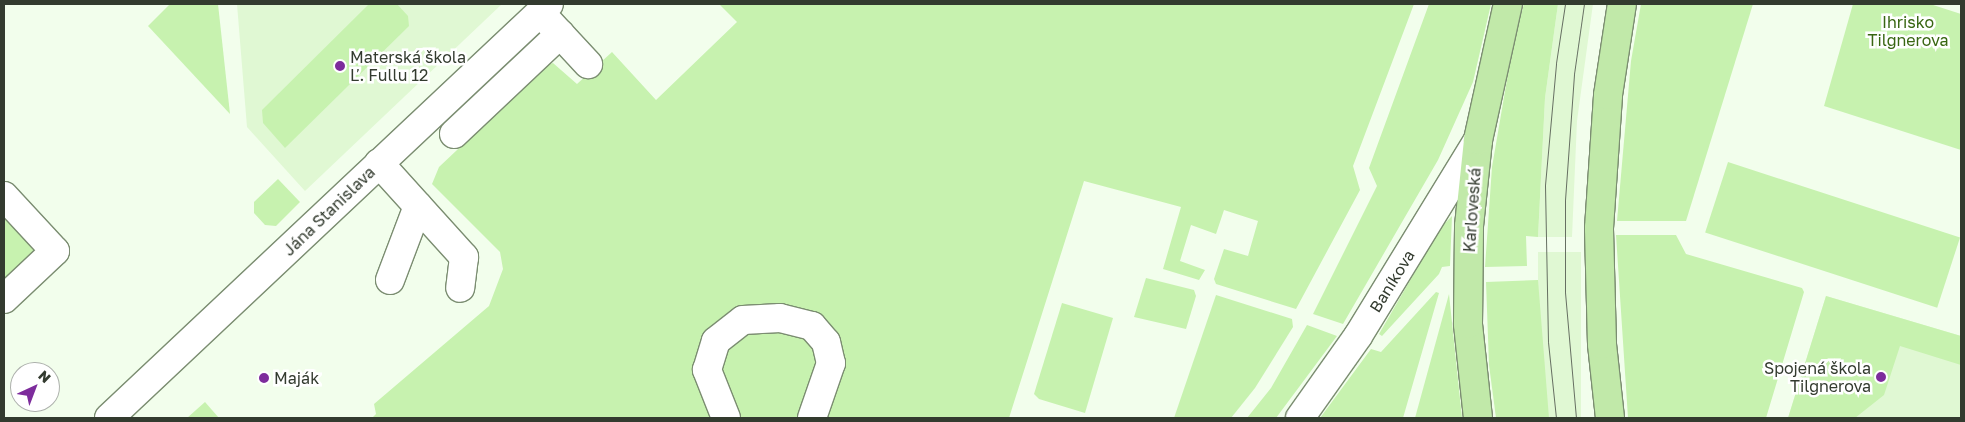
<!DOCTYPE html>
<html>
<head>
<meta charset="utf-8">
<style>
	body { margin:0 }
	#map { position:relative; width:1965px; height:422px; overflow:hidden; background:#f2feec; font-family:"Golos Text",sans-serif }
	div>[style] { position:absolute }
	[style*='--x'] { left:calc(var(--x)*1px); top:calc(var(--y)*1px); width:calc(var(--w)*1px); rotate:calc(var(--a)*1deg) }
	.built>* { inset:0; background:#e0f8d3; transform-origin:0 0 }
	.green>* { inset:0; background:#c7f2af; transform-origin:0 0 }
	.roads { filter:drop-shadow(1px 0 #7b8d71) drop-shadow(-1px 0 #7b8d71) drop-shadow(0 1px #7b8d71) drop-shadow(0 -1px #7b8d71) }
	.minor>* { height:28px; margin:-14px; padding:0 14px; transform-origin:14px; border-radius:14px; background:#fff }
	.major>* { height:28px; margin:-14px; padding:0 14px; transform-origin:14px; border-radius:14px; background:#c1e9a9 }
	.tram>* { height:1px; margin:-0.5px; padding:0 0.5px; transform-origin:0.5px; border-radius:0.5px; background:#666f62 }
	.dots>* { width:14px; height:14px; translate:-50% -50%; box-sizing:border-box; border:2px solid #fff; border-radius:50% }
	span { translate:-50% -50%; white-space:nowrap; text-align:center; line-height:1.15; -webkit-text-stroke:5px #fff; paint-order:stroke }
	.park-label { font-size:16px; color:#386612 }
	.poi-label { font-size:16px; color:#333b2f }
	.left { translate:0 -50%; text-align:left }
	.right { translate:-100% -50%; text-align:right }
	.street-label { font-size:16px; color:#333b2f }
	.frame { position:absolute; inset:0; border:5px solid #333b2f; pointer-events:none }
	.north { position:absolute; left:10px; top:362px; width:50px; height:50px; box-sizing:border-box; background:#fff; border:1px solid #adb1ac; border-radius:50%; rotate:43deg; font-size:14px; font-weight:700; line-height:20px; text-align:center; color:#333b2f }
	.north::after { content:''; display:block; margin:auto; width:18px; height:22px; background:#7d2c9c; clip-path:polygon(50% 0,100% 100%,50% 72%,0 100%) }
</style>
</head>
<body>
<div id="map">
	<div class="built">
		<div style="clip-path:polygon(237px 4px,502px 4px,305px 191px,247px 127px)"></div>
		<div style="clip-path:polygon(1558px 4px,1593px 4px,1577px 121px,1572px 237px,1538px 237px,1545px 98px)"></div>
		<div style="left:1538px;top:252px;width:43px;height:166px"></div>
		<div style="clip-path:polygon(1826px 296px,1961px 336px,1961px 418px,1788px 418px)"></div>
	</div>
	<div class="green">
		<div style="clip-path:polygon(170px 4px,218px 4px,230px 114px,148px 26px)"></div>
		<div style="clip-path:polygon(369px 4px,397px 4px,408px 16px,409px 26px,285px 148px,263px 123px,262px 110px)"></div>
		<div style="clip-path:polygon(719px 4px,1414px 4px,1353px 166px,1360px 190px,1296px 309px,1216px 284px,1214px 279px,1224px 249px,1248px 256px,1258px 221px,1224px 210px,1216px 234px,1191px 225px,1180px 261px,1205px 270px,1199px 280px,1163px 269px,1181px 207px,1084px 181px,1009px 418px,824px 418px,819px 321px,708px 337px,718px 418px,372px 418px,376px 414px,374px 404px,489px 306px,503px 269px,500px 252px,432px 184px,439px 167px,547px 65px,553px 63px,577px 84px,612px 52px,656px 100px,737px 22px)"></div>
		<div style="clip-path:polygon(1429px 4px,1491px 4px,1473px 82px,1438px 160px,1343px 324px,1313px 314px,1377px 186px,1369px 168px)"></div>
		<div style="clip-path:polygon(1524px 4px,1558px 4px,1545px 98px,1538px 237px,1526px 236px,1527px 266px,1485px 267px,1492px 167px,1514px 39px)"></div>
		<div style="clip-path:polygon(1641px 4px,1753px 4px,1686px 221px,1617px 221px,1631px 61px)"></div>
		<div style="clip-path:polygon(1853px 4px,1930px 4px,1961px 14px,1961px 150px,1824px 106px)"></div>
		<div style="left:1728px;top:162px;width:244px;height:74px;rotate:18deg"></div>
		<div style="clip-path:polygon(278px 179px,300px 202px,276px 226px,265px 225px,254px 213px,254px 202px)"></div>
		<div style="clip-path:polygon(4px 205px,46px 249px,4px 289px)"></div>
		<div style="clip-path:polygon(1452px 216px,1450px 266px,1442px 267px,1439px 274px,1382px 336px,1379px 334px,1441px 227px)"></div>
		<div style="clip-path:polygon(1616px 235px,1676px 235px,1686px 254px,1802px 288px,1804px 292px,1766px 418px,1628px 418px)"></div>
		<div style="clip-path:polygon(1146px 278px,1194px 290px,1196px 296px,1186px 329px,1134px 317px)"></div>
		<div style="clip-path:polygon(1538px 280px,1549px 418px,1496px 418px,1489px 365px,1486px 282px)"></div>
		<div style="clip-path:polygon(1436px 292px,1439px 293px,1403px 418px,1320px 418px,1371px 349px,1381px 352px)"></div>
		<div style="clip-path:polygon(1449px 294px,1462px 418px,1415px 418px)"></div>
		<div style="clip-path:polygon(1216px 295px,1292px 319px,1293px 327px,1255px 388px,1231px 418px,1174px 418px)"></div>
		<div style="clip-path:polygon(1826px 296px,1961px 336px,1961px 365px,1900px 346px,1884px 395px,1855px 418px,1788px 418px)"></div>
		<div style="clip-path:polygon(1062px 303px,1113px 318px,1085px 413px,1039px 399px,1034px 394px)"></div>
		<div style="clip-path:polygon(1307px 325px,1337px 336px,1276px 418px,1247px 418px,1271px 388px)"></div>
		<div style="clip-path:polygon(781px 328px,806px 338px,817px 351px,821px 366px,803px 418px,732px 418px,718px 372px,726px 346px,750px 330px)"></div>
		<div style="clip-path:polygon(205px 402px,219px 418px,187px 418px)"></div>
	</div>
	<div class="roads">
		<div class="minor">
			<div style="--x:548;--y:21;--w:59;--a:47.1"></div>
			<div style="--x:454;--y:134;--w:146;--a:-43.3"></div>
			<div style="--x:379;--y:163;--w:127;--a:47.9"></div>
			<div style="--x:464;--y:257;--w:31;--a:97"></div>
			<div style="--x:4;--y:196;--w:75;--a:47.2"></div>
			<div style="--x:55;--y:251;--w:70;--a:136.7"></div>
			<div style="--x:390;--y:280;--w:79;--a:-69.3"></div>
			<div style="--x:109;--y:418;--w:604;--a:-43.26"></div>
			<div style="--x:726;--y:418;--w:52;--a:-111.6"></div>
			<div style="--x:707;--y:370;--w:30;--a:-73"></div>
			<div style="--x:716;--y:341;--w:34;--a:-38"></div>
			<div style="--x:743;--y:320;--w:37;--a:-3"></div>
			<div style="--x:780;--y:318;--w:33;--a:14"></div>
			<div style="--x:812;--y:326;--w:21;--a:49"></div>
			<div style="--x:826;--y:342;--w:22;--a:77"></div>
			<div style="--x:831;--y:363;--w:58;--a:109.1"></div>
			<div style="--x:1300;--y:418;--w:100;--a:-54.7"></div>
			<div style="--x:1358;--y:336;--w:230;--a:-58.5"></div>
		</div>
		<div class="major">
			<div style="--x:1478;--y:418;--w:95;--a:-96.1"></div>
			<div style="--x:1468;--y:324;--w:98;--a:-89.4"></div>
			<div style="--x:1469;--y:226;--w:86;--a:-84"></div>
			<div style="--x:1478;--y:140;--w:139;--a:-77.6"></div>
			<div style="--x:1610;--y:418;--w:74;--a:-96.2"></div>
			<div style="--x:1602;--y:344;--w:116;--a:-91.5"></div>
			<div style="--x:1599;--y:228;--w:133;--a:-86.1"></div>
			<div style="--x:1608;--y:95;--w:92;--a:-81.3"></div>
		</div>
	</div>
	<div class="tram">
		<div style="--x:1556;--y:418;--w:76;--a:-96"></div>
		<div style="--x:1548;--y:342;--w:157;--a:-91.1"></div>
		<div style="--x:1545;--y:185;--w:122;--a:-84.8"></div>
		<div style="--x:1556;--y:63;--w:60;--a:-81.3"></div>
		<div style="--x:1576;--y:418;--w:126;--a:-95"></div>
		<div style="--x:1565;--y:292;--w:92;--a:-90"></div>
		<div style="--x:1565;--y:200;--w:126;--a:-85.9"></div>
		<div style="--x:1574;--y:74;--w:71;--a:-81.9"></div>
	</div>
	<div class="dots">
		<div style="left:340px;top:66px;background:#7d2c9c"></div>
		<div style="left:1881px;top:377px;background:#7d2c9c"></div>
		<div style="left:264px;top:378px;background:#7d2c9c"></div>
	</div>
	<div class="park-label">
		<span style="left:1908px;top:31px">Ihrisko<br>Tilgnerova</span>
	</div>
	<div class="poi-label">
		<span class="left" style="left:350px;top:66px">Materská škola<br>Ľ. Fullu 12</span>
		<span class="right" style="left:1871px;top:377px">Spojená škola<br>Tilgnerova</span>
		<span class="left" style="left:274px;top:378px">Maják</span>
	</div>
	<div class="street-label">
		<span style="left:1472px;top:210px;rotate:-86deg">Karloveská</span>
		<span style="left:329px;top:211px;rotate:-44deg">Jána Stanislava</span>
		<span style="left:1392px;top:281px;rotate:-58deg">Baníkova</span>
	</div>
	<div class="frame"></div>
	<div class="north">N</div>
</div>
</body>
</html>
